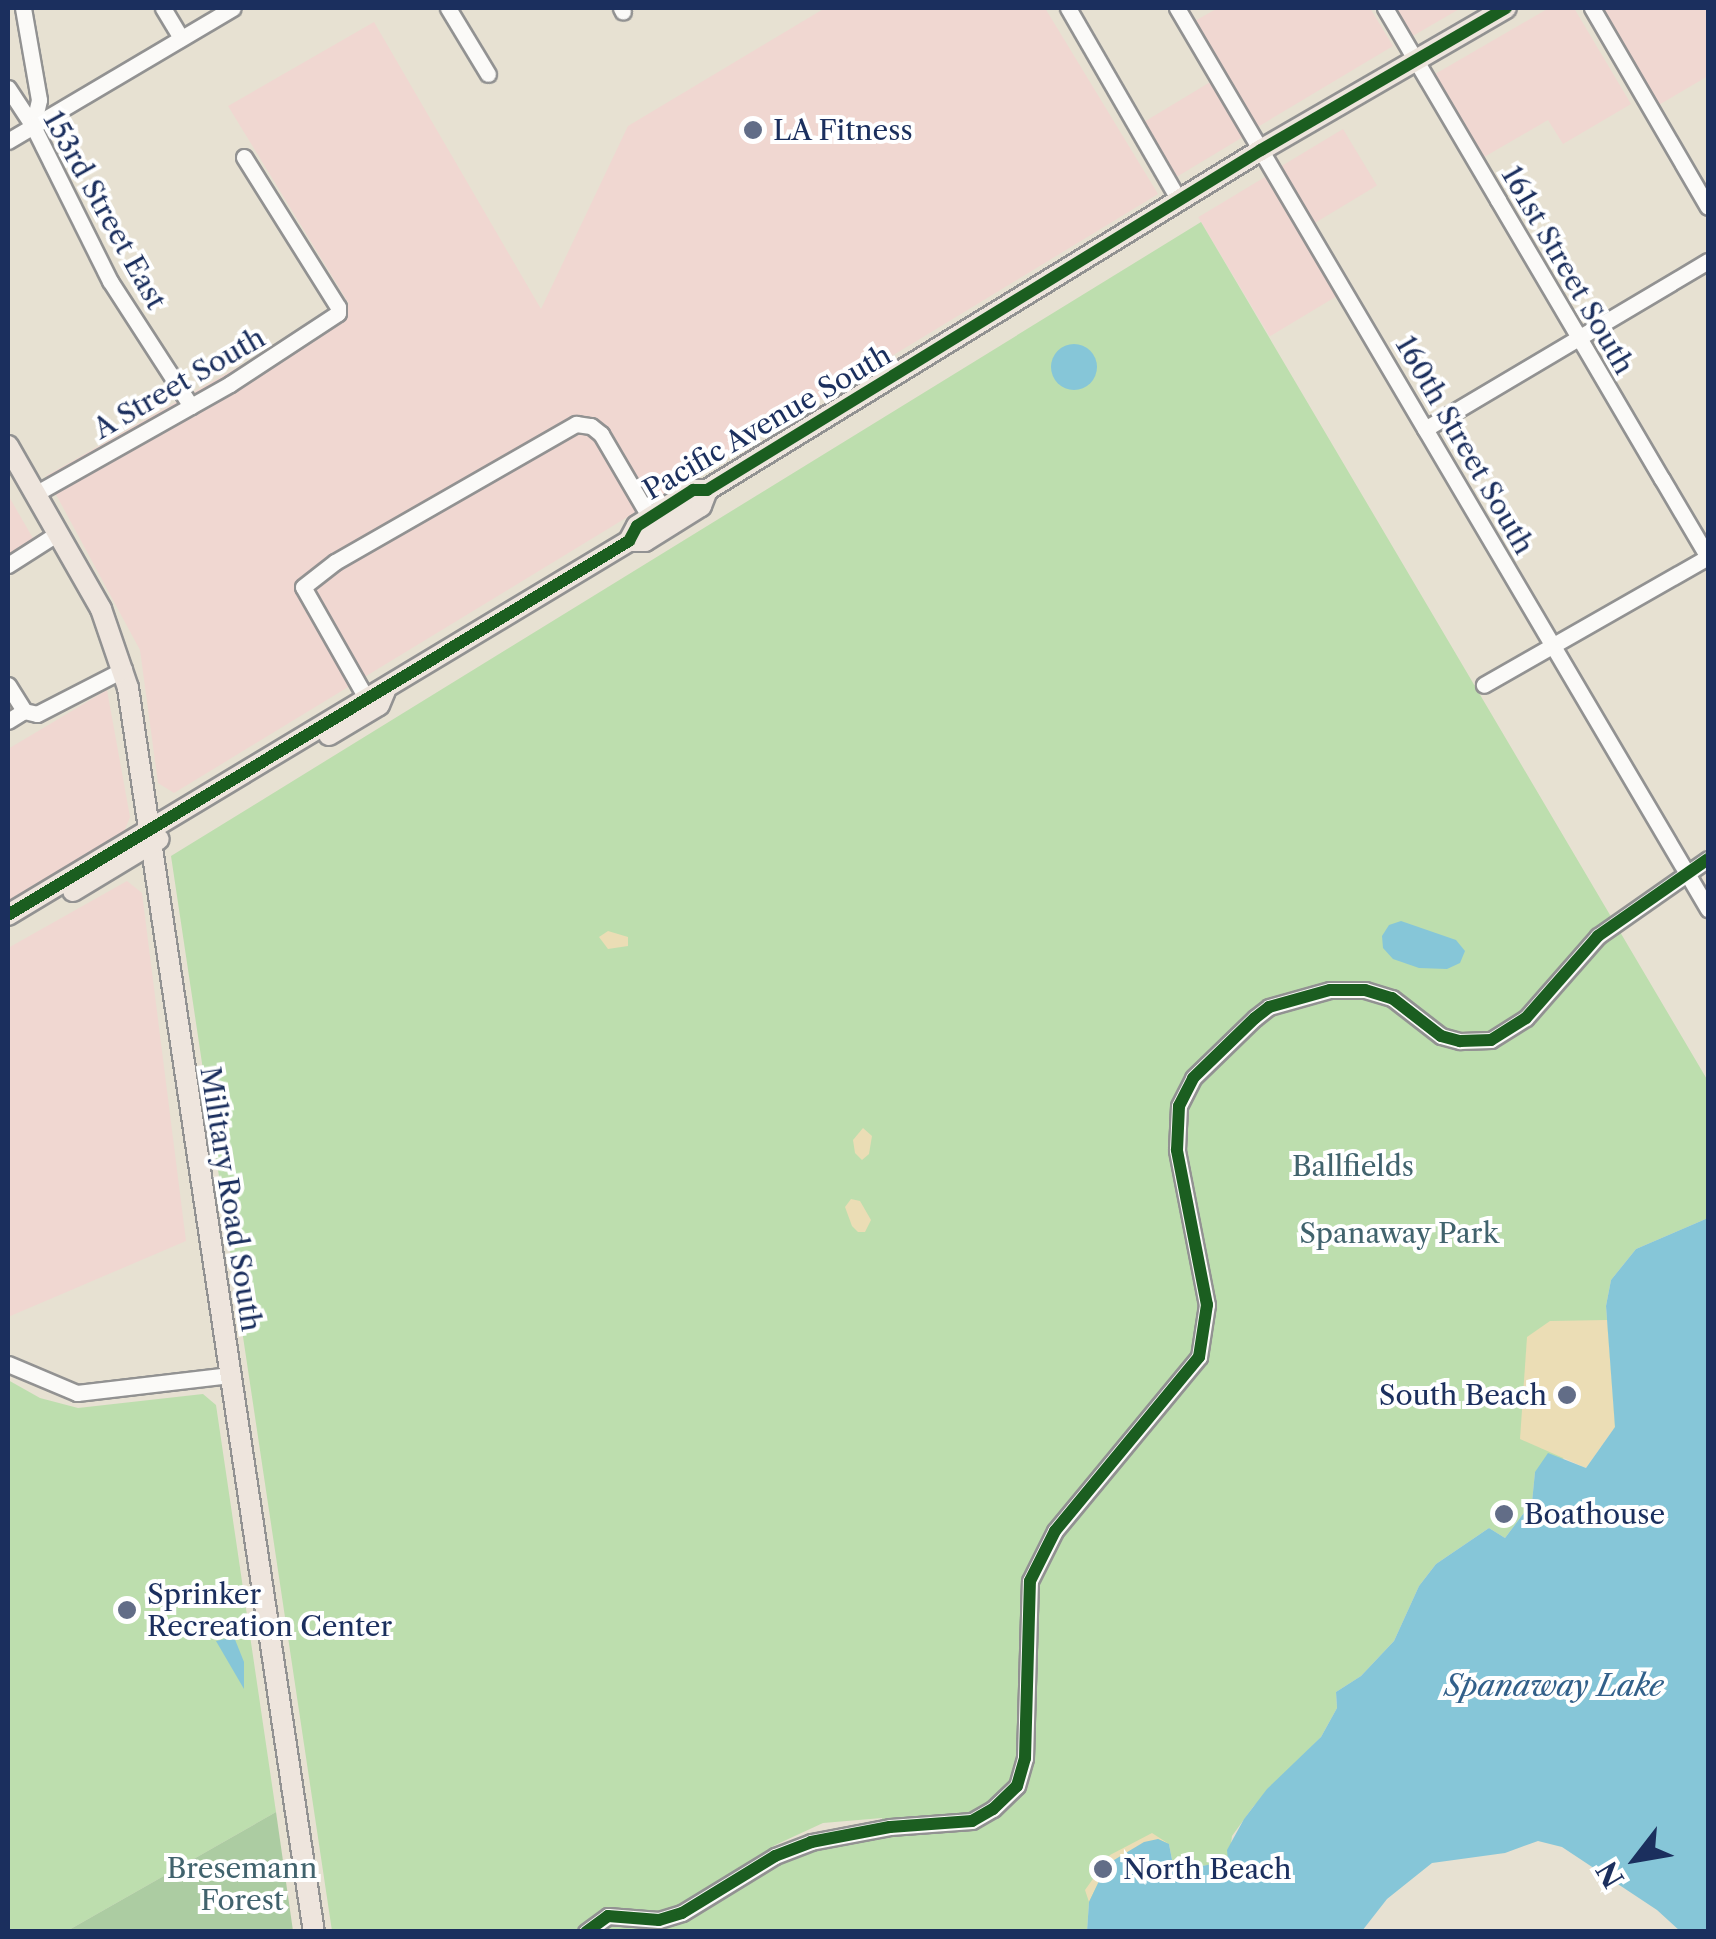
<!DOCTYPE html>
<html>
<head>
<meta charset="utf-8">
<style>
	body { margin:0 }
	#map { position:relative; width:1716px; height:1939px; overflow:hidden; background:#e7e1d2; font-family:"Libre Caslon Text",serif }
	div>[style] { position:absolute }
	[style*='--x'] { left:calc(var(--x)*1px); top:calc(var(--y)*1px); width:calc(var(--w)*1px); rotate:calc(var(--a)*1deg) }
	.built>* { inset:0; background:#f0d7d1; transform-origin:0 0 }
	.green>* { inset:0; background:#bddeae }
	.forest>* { inset:0; background:#accca2 }
	.sand>* { inset:0; background:#ebddb5 }
	.water>* { inset:0; background:#86c6d8 }
	.round { border-radius:50% }
	.roads { filter:drop-shadow(2px 0 #929292) drop-shadow(-2px 0 #929292) drop-shadow(0 2px #929292) drop-shadow(0 -2px #929292) }
	.minor>* { height:15px; margin:-7.5px; padding:0 7.5px; transform-origin:7.5px; border-radius:7.5px; background:#fbfaf8 }
	.major>* { height:20px; margin:-10px; padding:0 10px; transform-origin:10px; border-radius:10px; background:#eee5dd }
	.cycleway>* { height:12px; margin:-6px; padding:0 6px; transform-origin:6px; border-radius:6px; background:#1b5e20 }
	.dots>* { width:28px; height:28px; translate:-50% -50%; box-sizing:border-box; border:5px solid #fff; border-radius:50% }
	span { translate:-50% -50%; white-space:nowrap; text-align:center; line-height:1.15; -webkit-text-stroke:8px #fff; paint-order:stroke }
	.poi-label { font-size:28px; color:#1b2f5e }
	.left { translate:0 -50%; text-align:left }
	.right { translate:-100% -50%; text-align:right }
	.street-label { font-size:28px; color:#1b2f5e }
	.park-label { font-size:28px; color:#41636d }
	.water-label { font-size:30px; color:#32608a; font-style:italic }
	.frame { position:absolute; inset:0; border:10px solid #1b2f5e; pointer-events:none }
	.north { position:absolute; left:1586px; top:1809px; width:100px; height:100px; -webkit-text-stroke:8px #fff; paint-order:stroke; rotate:239deg; font-size:28px; font-weight:700; line-height:40px; text-align:center; color:#1b2f5e }
	.north::after { content:''; display:block; margin:auto; width:35px; height:45px; background:#1b2f5e; clip-path:polygon(50% 0,100% 100%,50% 72%,0 100%) }
</style>
</head>
<body>
<div id="map">
	<div class="built">
		<div style="clip-path:polygon(825px 8px,1045px 8px,1158px 194px,174px 793px,158px 783px,140px 650px,46px 476px,349px 304px,228px 106px,374px 22px,541px 309px,628px 126px)"></div>
		<div style="clip-path:polygon(1218px 8px,1370px 8px,1393px 46px,1256px 128px,1193px 22px)"></div>
		<div style="clip-path:polygon(1394px 8px,1461px 8px,1411px 37px)"></div>
		<div style="clip-path:polygon(1549px 8px,1574px 8px,1631px 104px,1563px 144px,1548px 120px,1479px 160px,1430px 77px)"></div>
		<div style="clip-path:polygon(1597px 8px,1708px 8px,1708px 76px,1657px 106px)"></div>
		<div style="left:1212px;top:81px;width:64px;height:79px;rotate:59deg"></div>
		<div style="left:1343px;top:129px;width:66px;height:76px;rotate:59deg"></div>
		<div style="left:1265px;top:177px;width:139px;height:78px;rotate:59deg"></div>
		<div style="clip-path:polygon(8px 495px,34px 540px,8px 555px)"></div>
		<div style="clip-path:polygon(107px 690px,130px 817px,124px 832px,8px 903px,8px 749px)"></div>
		<div style="clip-path:polygon(127px 881px,142px 893px,186px 1241px,8px 1317px,8px 948px)"></div>
	</div>
	<div class="green">
		<div style="clip-path:polygon(evenodd,1201px 222px,1708px 1081px,1708px 1218px,1636px 1249px,1611px 1280px,1606px 1306px,1615px 1427px,1606px 1438px,1535px 1472px,1532px 1502px,1505px 1538px,1489px 1528px,1436px 1564px,1419px 1586px,1394px 1641px,1361px 1676px,1336px 1692px,1337px 1708px,1321px 1737px,1253px 1807px,1232px 1836px,1229px 1861px,1181px 1870px,1173px 1865px,1169px 1844px,1089px 1902px,1087px 1931px,332px 1931px,171px 856px,1201px 222px,882px 1818px,882px 1820px,771px 1847px,823px 1823px,882px 1818px)"></div>
		<div style="clip-path:polygon(8px 1380px,40px 1398px,78px 1408px,203px 1394px,216px 1405px,276px 1812px,67px 1931px,8px 1931px)"></div>
	</div>
	<div class="forest">
		<div style="clip-path:polygon(276px 1812px,293px 1931px,67px 1931px)"></div>
	</div>
	<div class="sand">
		<div style="clip-path:polygon(608px 931px,628px 937px,628px 946px,608px 949px,599px 937px)"></div>
		<div style="clip-path:polygon(863px 1128px,872px 1136px,869px 1154px,862px 1160px,855px 1153px,853px 1140px)"></div>
		<div style="clip-path:polygon(851px 1199px,860px 1201px,871px 1220px,865px 1232px,858px 1232px,852px 1226px,845px 1207px)"></div>
		<div style="clip-path:polygon(1607px 1320px,1615px 1427px,1586px 1468px,1520px 1439px,1527px 1337px,1550px 1321px)"></div>
		<div style="clip-path:polygon(1152px 1833px,1169px 1844px,1158px 1839px,1100px 1879px,1089px 1902px,1085px 1890px,1110px 1855px)"></div>
	</div>
	<div class="water">
		<div class="round" style="left:1051px;top:344px;width:46px;height:46px"></div>
		<div style="clip-path:polygon(1401px 921px,1456px 940px,1465px 951px,1460px 963px,1447px 969px,1419px 968px,1393px 959px,1383px 948px,1382px 936px,1389px 925px)"></div>
		<div style="clip-path:polygon(1708px 1218px,1708px 1931px,1680px 1931px,1657px 1910px,1562px 1847px,1538px 1841px,1505px 1853px,1432px 1863px,1387px 1899px,1362px 1931px,1087px 1931px,1089px 1902px,1100px 1879px,1114px 1860px,1144px 1842px,1158px 1839px,1169px 1844px,1173px 1865px,1181px 1870px,1228px 1861px,1227px 1850px,1244px 1819px,1267px 1789px,1321px 1737px,1337px 1708px,1336px 1692px,1361px 1676px,1394px 1641px,1419px 1586px,1436px 1564px,1489px 1528px,1505px 1538px,1532px 1502px,1535px 1472px,1548px 1453px,1586px 1468px,1615px 1427px,1606px 1306px,1611px 1280px,1636px 1249px)"></div>
		<div style="clip-path:polygon(234px 1637px,244px 1662px,244px 1689px,216px 1641px)"></div>
	</div>
	<div class="roads">
		<div class="minor">
			<div style="--x:23;--y:8;--w:93;--a:80.1"></div>
			<div style="--x:39;--y:100;--w:27;--a:103"></div>
			<div style="--x:163;--y:8;--w:35;--a:59"></div>
			<div style="--x:448;--y:8;--w:77;--a:58.8"></div>
			<div style="--x:621;--y:8;--w:4;--a:63"></div>
			<div style="--x:1068;--y:8;--w:222;--a:60"></div>
			<div style="--x:1177;--y:8;--w:1046;--a:59.49"></div>
			<div style="--x:1385;--y:8;--w:223;--a:59.5"></div>
			<div style="--x:1498;--y:200;--w:158;--a:59.5"></div>
			<div style="--x:1578;--y:336;--w:166;--a:59.6"></div>
			<div style="--x:1662;--y:479;--w:91;--a:59.5"></div>
			<div style="--x:1708;--y:557;--w:258;--a:150.3"></div>
			<div style="--x:1592;--y:8;--w:230;--a:59.8"></div>
			<div style="--x:8;--y:88;--w:45;--a:56.7"></div>
			<div style="--x:33;--y:126;--w:173;--a:63.6"></div>
			<div style="--x:110;--y:281;--w:149;--a:57.1"></div>
			<div style="--x:8;--y:141;--w:261;--a:-30.6"></div>
			<div style="--x:1425;--y:429;--w:329;--a:-30.7"></div>
			<div style="--x:35;--y:494;--w:224;--a:-29.4"></div>
			<div style="--x:230;--y:384;--w:129;--a:-33.3"></div>
			<div style="--x:338;--y:313;--w:6;--a:-90"></div>
			<div style="--x:338;--y:307;--w:177;--a:-122.1"></div>
			<div style="--x:8;--y:565;--w:59;--a:-32.6"></div>
			<div style="--x:8;--y:685;--w:31;--a:58"></div>
			<div style="--x:365;--y:696;--w:125;--a:-119.6"></div>
			<div style="--x:303;--y:587;--w:41;--a:-38"></div>
			<div style="--x:335;--y:562;--w:278;--a:-29.8"></div>
			<div style="--x:576;--y:424;--w:15;--a:8"></div>
			<div style="--x:591;--y:426;--w:13;--a:39"></div>
			<div style="--x:601;--y:434;--w:97;--a:59.7"></div>
			<div style="--x:8;--y:721;--w:19;--a:-32"></div>
			<div style="--x:24;--y:711;--w:13;--a:13"></div>
			<div style="--x:37;--y:714;--w:98;--a:-27.3"></div>
			<div style="--x:8;--y:1364;--w:75;--a:22.8"></div>
			<div style="--x:77;--y:1393;--w:154;--a:-6.7"></div>
			<div style="--x:586;--y:1932;--w:27;--a:-36"></div>
			<div style="--x:608;--y:1916;--w:51;--a:4.5"></div>
			<div style="--x:659;--y:1920;--w:24;--a:-17"></div>
			<div style="--x:682;--y:1913;--w:109;--a:-31.5"></div>
			<div style="--x:775;--y:1856;--w:39;--a:-21"></div>
			<div style="--x:811;--y:1842;--w:80;--a:-10.8"></div>
			<div style="--x:890;--y:1827;--w:82;--a:-4.2"></div>
			<div style="--x:972;--y:1821;--w:24;--a:-30"></div>
			<div style="--x:993;--y:1809;--w:33;--a:-44"></div>
			<div style="--x:1017;--y:1786;--w:29;--a:-74"></div>
			<div style="--x:1025;--y:1758;--w:177;--a:-88.4"></div>
			<div style="--x:1030;--y:1581;--w:56;--a:-63.4"></div>
			<div style="--x:1055;--y:1531;--w:226;--a:-50.4"></div>
			<div style="--x:1199;--y:1357;--w:53;--a:-81.3"></div>
			<div style="--x:1207;--y:1305;--w:158;--a:-101"></div>
			<div style="--x:1177;--y:1150;--w:44;--a:-87.4"></div>
			<div style="--x:1179;--y:1106;--w:31;--a:-63"></div>
			<div style="--x:1193;--y:1078;--w:86;--a:-44.1"></div>
			<div style="--x:1255;--y:1018;--w:18;--a:-38"></div>
			<div style="--x:1269;--y:1007;--w:63;--a:-15.6"></div>
			<div style="--x:1330;--y:990;--w:35;--a:0"></div>
			<div style="--x:1365;--y:990;--w:28;--a:17"></div>
			<div style="--x:1392;--y:998;--w:62;--a:37.8"></div>
			<div style="--x:1441;--y:1036;--w:20;--a:15"></div>
			<div style="--x:1460;--y:1041;--w:31;--a:-2"></div>
			<div style="--x:1491;--y:1040;--w:41;--a:-32.2"></div>
			<div style="--x:1526;--y:1018;--w:109;--a:-48.7"></div>
			<div style="--x:1598;--y:936;--w:134;--a:-35"></div>
		</div>
		<div class="major">
			<div style="--x:8;--y:446;--w:188;--a:60.3"></div>
			<div style="--x:101;--y:609;--w:83;--a:71.1"></div>
			<div style="--x:128;--y:688;--w:1258;--a:81.5"></div>
			<div style="--x:629;--y:541;--w:16;--a:0"></div>
			<div style="--x:645;--y:541;--w:66;--a:-32"></div>
			<div style="--x:701;--y:506;--w:17;--a:-69"></div>
			<div style="--x:329;--y:735;--w:58;--a:-31"></div>
			<div style="--x:379;--y:705;--w:15;--a:-67"></div>
			<div style="--x:73;--y:891;--w:100;--a:-31.2"></div>
			<div style="--x:8;--y:915;--w:725;--a:-31.06"></div>
			<div style="--x:629;--y:541;--w:17;--a:-62"></div>
			<div style="--x:637;--y:526;--w:67;--a:-32.7"></div>
			<div style="--x:693;--y:490;--w:14;--a:0"></div>
			<div style="--x:707;--y:490;--w:650;--a:-31.54"></div>
			<div style="--x:1261;--y:150;--w:283;--a:-30.1"></div>
		</div>
	</div>
	<div class="cycleway">
		<div style="--x:8;--y:915;--w:725;--a:-31.06"></div>
		<div style="--x:629;--y:541;--w:17;--a:-62"></div>
		<div style="--x:637;--y:526;--w:67;--a:-32.7"></div>
		<div style="--x:693;--y:490;--w:14;--a:0"></div>
		<div style="--x:707;--y:490;--w:650;--a:-31.54"></div>
		<div style="--x:1261;--y:150;--w:283;--a:-30.1"></div>
		<div style="--x:586;--y:1932;--w:27;--a:-36"></div>
		<div style="--x:608;--y:1916;--w:51;--a:4.5"></div>
		<div style="--x:659;--y:1920;--w:24;--a:-17"></div>
		<div style="--x:682;--y:1913;--w:109;--a:-31.5"></div>
		<div style="--x:775;--y:1856;--w:39;--a:-21"></div>
		<div style="--x:811;--y:1842;--w:80;--a:-10.8"></div>
		<div style="--x:890;--y:1827;--w:82;--a:-4.2"></div>
		<div style="--x:972;--y:1821;--w:24;--a:-30"></div>
		<div style="--x:993;--y:1809;--w:33;--a:-44"></div>
		<div style="--x:1017;--y:1786;--w:29;--a:-74"></div>
		<div style="--x:1025;--y:1758;--w:177;--a:-88.4"></div>
		<div style="--x:1030;--y:1581;--w:56;--a:-63.4"></div>
		<div style="--x:1055;--y:1531;--w:226;--a:-50.4"></div>
		<div style="--x:1199;--y:1357;--w:53;--a:-81.3"></div>
		<div style="--x:1207;--y:1305;--w:158;--a:-101"></div>
		<div style="--x:1177;--y:1150;--w:44;--a:-87.4"></div>
		<div style="--x:1179;--y:1106;--w:31;--a:-63"></div>
		<div style="--x:1193;--y:1078;--w:86;--a:-44.1"></div>
		<div style="--x:1255;--y:1018;--w:18;--a:-38"></div>
		<div style="--x:1269;--y:1007;--w:63;--a:-15.6"></div>
		<div style="--x:1330;--y:990;--w:35;--a:0"></div>
		<div style="--x:1365;--y:990;--w:28;--a:17"></div>
		<div style="--x:1392;--y:998;--w:62;--a:37.8"></div>
		<div style="--x:1441;--y:1036;--w:20;--a:15"></div>
		<div style="--x:1460;--y:1041;--w:31;--a:-2"></div>
		<div style="--x:1491;--y:1040;--w:41;--a:-32.2"></div>
		<div style="--x:1526;--y:1018;--w:109;--a:-48.7"></div>
		<div style="--x:1598;--y:936;--w:134;--a:-35"></div>
	</div>
	<div class="dots">
		<div style="left:753px;top:130px;background:#626d87"></div>
		<div style="left:1567px;top:1395px;background:#626d87"></div>
		<div style="left:1504px;top:1514px;background:#626d87"></div>
		<div style="left:127px;top:1610px;background:#626d87"></div>
		<div style="left:1103px;top:1869px;background:#626d87"></div>
	</div>
	<div class="poi-label">
		<span class="left" style="left:773px;top:130px">LA Fitness</span>
		<span class="right" style="left:1547px;top:1395px">South Beach</span>
		<span class="left" style="left:1524px;top:1514px">Boathouse</span>
		<span class="left" style="left:147px;top:1610px">Sprinker<br>Recreation Center</span>
		<span class="left" style="left:1123px;top:1869px">North Beach</span>
	</div>
	<div class="street-label">
		<span style="left:105px;top:210px;rotate:61deg">153rd Street East</span>
		<span style="left:1568px;top:270px;rotate:60deg">161st Street South</span>
		<span style="left:179px;top:383px;rotate:-30deg">A Street South</span>
		<span style="left:767px;top:422px;rotate:-30deg">Pacific Avenue South</span>
		<span style="left:1465px;top:445px;rotate:60deg">160th Street South</span>
		<span style="left:231px;top:1199px;rotate:81deg">Military Road South</span>
	</div>
	<div class="park-label">
		<span style="left:1353px;top:1166px">Ballfields</span>
		<span style="left:1399px;top:1233px">Spanaway Park</span>
		<span style="left:242px;top:1884px">Bresemann<br>Forest</span>
	</div>
	<div class="water-label">
		<span style="left:1554px;top:1686px">Spanaway Lake</span>
	</div>
	<div class="frame"></div>
	<div class="north">N</div>
</div>
</body>
</html>
